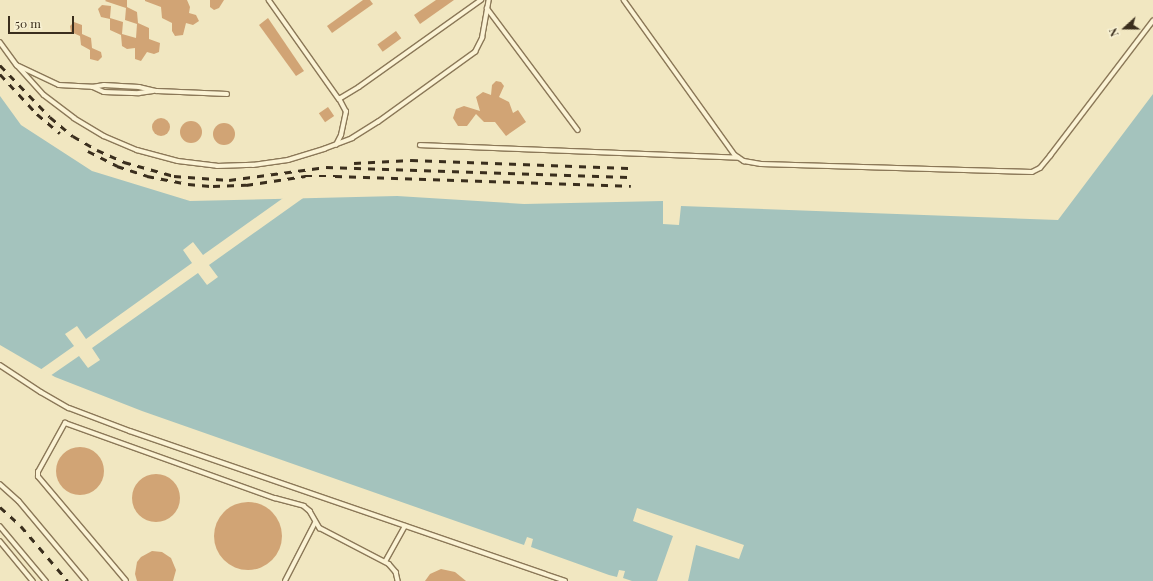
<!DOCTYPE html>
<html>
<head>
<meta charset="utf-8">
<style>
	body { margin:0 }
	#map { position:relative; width:1153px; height:581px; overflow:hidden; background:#f1e7c1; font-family:"Playfair Display",serif }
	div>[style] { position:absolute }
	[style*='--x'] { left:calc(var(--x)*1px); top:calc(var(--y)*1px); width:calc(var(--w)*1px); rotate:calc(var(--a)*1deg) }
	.water>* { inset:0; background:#a4c3bd }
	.pier>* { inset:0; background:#f1e7c1 }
	.building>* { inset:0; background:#d1a475; transform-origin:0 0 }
	.round { border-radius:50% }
	.roads { filter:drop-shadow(1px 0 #8b7858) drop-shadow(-1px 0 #8b7858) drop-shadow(0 1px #8b7858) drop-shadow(0 -1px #8b7858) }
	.service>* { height:3.5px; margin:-1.75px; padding:0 1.75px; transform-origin:1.75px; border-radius:1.75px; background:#fbf3d5 }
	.rail>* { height:2.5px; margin-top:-1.25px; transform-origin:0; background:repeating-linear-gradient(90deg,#3a2e1d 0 7px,transparent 0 14px) }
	span { translate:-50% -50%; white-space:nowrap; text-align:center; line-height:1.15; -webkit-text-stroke:4px #f7f0d2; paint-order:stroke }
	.north { position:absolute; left:1105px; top:8px; width:40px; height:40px; -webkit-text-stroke:3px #f7f0d2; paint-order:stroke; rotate:249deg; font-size:11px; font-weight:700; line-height:16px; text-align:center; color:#3a2e1d }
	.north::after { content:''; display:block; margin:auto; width:14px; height:18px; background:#3a2e1d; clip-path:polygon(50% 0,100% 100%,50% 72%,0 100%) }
	.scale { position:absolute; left:8px; top:16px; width:66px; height:18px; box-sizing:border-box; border:2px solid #3a2e1d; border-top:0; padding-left:5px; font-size:12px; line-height:14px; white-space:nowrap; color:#3a2e1d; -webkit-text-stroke:3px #f7f0d2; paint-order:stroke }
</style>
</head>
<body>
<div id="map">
	<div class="water">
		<div style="clip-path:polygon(1153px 94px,1153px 581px,688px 581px,696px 545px,739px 559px,744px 545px,637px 508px,633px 521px,673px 536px,657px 581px,632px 581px,623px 578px,625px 571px,619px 570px,617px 577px,609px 575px,531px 547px,533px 539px,527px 537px,524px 545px,142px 411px,55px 377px,0 345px,0 96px,21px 125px,92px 171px,190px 201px,397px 196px,524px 204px,663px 201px,663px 224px,679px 225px,681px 206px,1058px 220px)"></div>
	</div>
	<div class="pier">
		<div style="clip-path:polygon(286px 196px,306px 196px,209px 265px,218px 277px,207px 285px,198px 273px,92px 348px,100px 360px,88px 368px,79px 356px,50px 376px,40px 370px,74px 346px,65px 334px,77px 326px,86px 339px,192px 263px,183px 250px,193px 242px,203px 255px)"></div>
	</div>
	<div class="building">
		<div style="clip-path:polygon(106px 0,127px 0,127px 7px,137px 12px,138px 23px,149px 28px,149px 39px,160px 43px,159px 52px,154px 54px,147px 52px,141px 61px,135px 59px,135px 48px,127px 49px,122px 46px,121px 35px,110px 30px,110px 19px,101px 17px,98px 9px,102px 5px,111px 6px,110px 18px,123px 22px,122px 34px,136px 38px,137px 24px,125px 20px,126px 8px,105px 1px)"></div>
		<div style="clip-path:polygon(145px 0,187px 0,190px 7px,189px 13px,196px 15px,199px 21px,193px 25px,186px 23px,183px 35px,175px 36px,172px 31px,172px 23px,162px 18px,161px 7px,145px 1px)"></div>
		<div style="clip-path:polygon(210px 0,224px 0,219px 8px,214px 10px,210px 7px)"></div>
		<div style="clip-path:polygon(363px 0,370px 0,373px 4px,332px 33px,327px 26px)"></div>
		<div style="clip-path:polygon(436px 0,454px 0,420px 24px,414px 15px)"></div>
		<div style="clip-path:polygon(268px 18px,304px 71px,296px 76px,259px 25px)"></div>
		<div style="clip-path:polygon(74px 22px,82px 25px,82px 34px,91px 38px,92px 48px,101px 52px,102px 57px,98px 61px,90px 59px,90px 50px,81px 45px,80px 36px,71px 32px,70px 26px)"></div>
		<div style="left:396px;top:31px;width:9px;height:23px;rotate:54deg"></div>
		<div style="clip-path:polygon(496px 81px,501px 82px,504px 86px,499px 97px,509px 102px,513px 113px,518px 110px,526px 122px,506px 136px,495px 122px,484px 122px,476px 114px,467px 126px,458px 126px,453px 118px,456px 109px,464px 106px,480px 111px,476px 97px,483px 92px,491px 95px,492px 85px)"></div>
		<div style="left:328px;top:107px;width:11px;height:11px;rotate:56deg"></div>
		<div class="round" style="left:152px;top:118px;width:18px;height:18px"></div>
		<div class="round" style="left:180px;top:121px;width:22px;height:22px"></div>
		<div class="round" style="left:213px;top:123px;width:22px;height:22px"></div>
		<div class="round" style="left:56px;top:447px;width:48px;height:48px"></div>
		<div class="round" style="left:132px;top:474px;width:48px;height:48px"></div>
		<div class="round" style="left:214px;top:502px;width:68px;height:68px"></div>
		<div style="clip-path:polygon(152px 551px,162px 552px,171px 558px,176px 570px,173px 581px,137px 581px,135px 574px,137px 562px,141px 557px)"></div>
		<div style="clip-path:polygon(441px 569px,455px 572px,466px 581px,425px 581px,430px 574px)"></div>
	</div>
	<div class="roads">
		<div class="service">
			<div style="--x:269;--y:0;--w:121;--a:54.7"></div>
			<div style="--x:339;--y:99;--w:23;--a:-31"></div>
			<div style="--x:359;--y:87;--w:150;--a:-35.5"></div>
			<div style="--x:624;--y:0;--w:191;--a:54.4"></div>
			<div style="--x:735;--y:155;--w:11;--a:34"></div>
			<div style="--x:744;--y:161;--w:17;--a:10"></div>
			<div style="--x:761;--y:164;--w:271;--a:1.7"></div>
			<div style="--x:1032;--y:172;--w:9;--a:-27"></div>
			<div style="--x:1040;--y:168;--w:16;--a:-50"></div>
			<div style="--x:1050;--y:156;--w:170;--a:-52.7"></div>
			<div style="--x:487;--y:8;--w:152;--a:53.3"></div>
			<div style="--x:0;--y:42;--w:29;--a:54"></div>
			<div style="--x:17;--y:65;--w:40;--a:48"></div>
			<div style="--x:44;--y:95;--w:38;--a:37"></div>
			<div style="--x:74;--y:118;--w:35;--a:31"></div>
			<div style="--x:104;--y:136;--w:36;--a:23"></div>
			<div style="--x:137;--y:150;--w:42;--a:15"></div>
			<div style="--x:178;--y:161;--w:39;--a:7"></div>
			<div style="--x:217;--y:166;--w:36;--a:-2"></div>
			<div style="--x:253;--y:165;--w:35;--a:-8"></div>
			<div style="--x:288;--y:160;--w:38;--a:-17"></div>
			<div style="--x:324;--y:149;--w:30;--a:-21"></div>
			<div style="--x:352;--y:138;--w:31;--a:-32"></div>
			<div style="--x:378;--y:122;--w:120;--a:-35.8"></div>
			<div style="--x:475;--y:52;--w:16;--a:-63"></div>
			<div style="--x:482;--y:38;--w:39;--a:-80"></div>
			<div style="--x:19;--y:66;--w:44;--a:25.4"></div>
			<div style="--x:59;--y:85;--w:33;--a:3"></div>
			<div style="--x:92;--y:87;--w:12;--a:-9"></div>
			<div style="--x:104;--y:85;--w:17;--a:3"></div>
			<div style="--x:121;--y:86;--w:18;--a:3"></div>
			<div style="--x:139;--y:87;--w:18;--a:13"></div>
			<div style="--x:157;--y:91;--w:70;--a:2.5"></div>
			<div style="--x:93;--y:87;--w:12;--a:24"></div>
			<div style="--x:104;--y:92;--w:35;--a:2"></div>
			<div style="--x:139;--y:93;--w:14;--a:-8"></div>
			<div style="--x:336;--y:145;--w:11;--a:-63"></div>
			<div style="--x:341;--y:135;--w:24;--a:-78"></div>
			<div style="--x:346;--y:112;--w:15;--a:-118"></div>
			<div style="--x:420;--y:145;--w:318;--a:2.3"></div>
			<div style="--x:0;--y:365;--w:49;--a:33.4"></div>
			<div style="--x:41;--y:392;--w:32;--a:30"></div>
			<div style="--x:69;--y:408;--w:65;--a:20.7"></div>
			<div style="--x:130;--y:431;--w:460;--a:19"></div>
			<div style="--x:0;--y:484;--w:25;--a:42"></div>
			<div style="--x:19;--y:501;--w:104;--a:50.1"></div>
			<div style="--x:0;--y:526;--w:72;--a:50.1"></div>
			<div style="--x:0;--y:541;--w:52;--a:50.5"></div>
			<div style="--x:385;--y:562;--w:41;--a:-60.9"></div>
			<div style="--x:126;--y:581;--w:136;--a:-130.2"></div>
			<div style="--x:38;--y:477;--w:5;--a:-90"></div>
			<div style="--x:38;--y:472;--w:56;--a:-61.1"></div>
			<div style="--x:65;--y:423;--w:223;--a:19.7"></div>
			<div style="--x:275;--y:498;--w:30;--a:15"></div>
			<div style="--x:304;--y:506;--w:8;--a:40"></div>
			<div style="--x:310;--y:511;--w:20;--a:60"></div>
			<div style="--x:320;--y:528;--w:78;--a:27.6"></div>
			<div style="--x:389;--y:564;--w:11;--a:49"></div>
			<div style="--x:396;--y:572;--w:9;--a:77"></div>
			<div style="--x:285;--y:581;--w:65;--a:-62.7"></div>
		</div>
	</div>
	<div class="rail">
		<div style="--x:0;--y:65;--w:72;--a:46.1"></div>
		<div style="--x:50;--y:117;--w:30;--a:40"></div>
		<div style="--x:73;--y:136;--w:28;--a:30"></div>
		<div style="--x:97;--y:150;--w:30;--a:24"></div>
		<div style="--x:124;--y:162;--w:52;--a:15.6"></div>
		<div style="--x:174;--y:176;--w:55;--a:4.2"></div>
		<div style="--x:229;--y:180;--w:98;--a:-7.6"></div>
		<div style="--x:326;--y:167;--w:305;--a:1.9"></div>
		<div style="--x:0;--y:74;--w:54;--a:47.2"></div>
		<div style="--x:37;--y:114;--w:30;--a:40"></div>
		<div style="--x:88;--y:151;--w:33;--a:27"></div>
		<div style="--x:117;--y:166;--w:32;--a:18"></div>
		<div style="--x:147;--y:176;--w:42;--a:11"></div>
		<div style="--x:188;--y:184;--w:25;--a:5"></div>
		<div style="--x:213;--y:186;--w:33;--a:-2"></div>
		<div style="--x:246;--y:185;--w:60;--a:-8.7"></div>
		<div style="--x:305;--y:176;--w:30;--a:0"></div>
		<div style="--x:335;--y:176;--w:296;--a:1.9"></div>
		<div style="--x:354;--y:163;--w:57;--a:-3"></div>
		<div style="--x:411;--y:160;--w:221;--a:2.1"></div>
		<div style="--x:0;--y:507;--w:28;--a:42"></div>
		<div style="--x:21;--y:526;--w:72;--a:49.5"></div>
	</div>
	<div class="north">N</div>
	<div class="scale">50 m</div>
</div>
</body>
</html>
